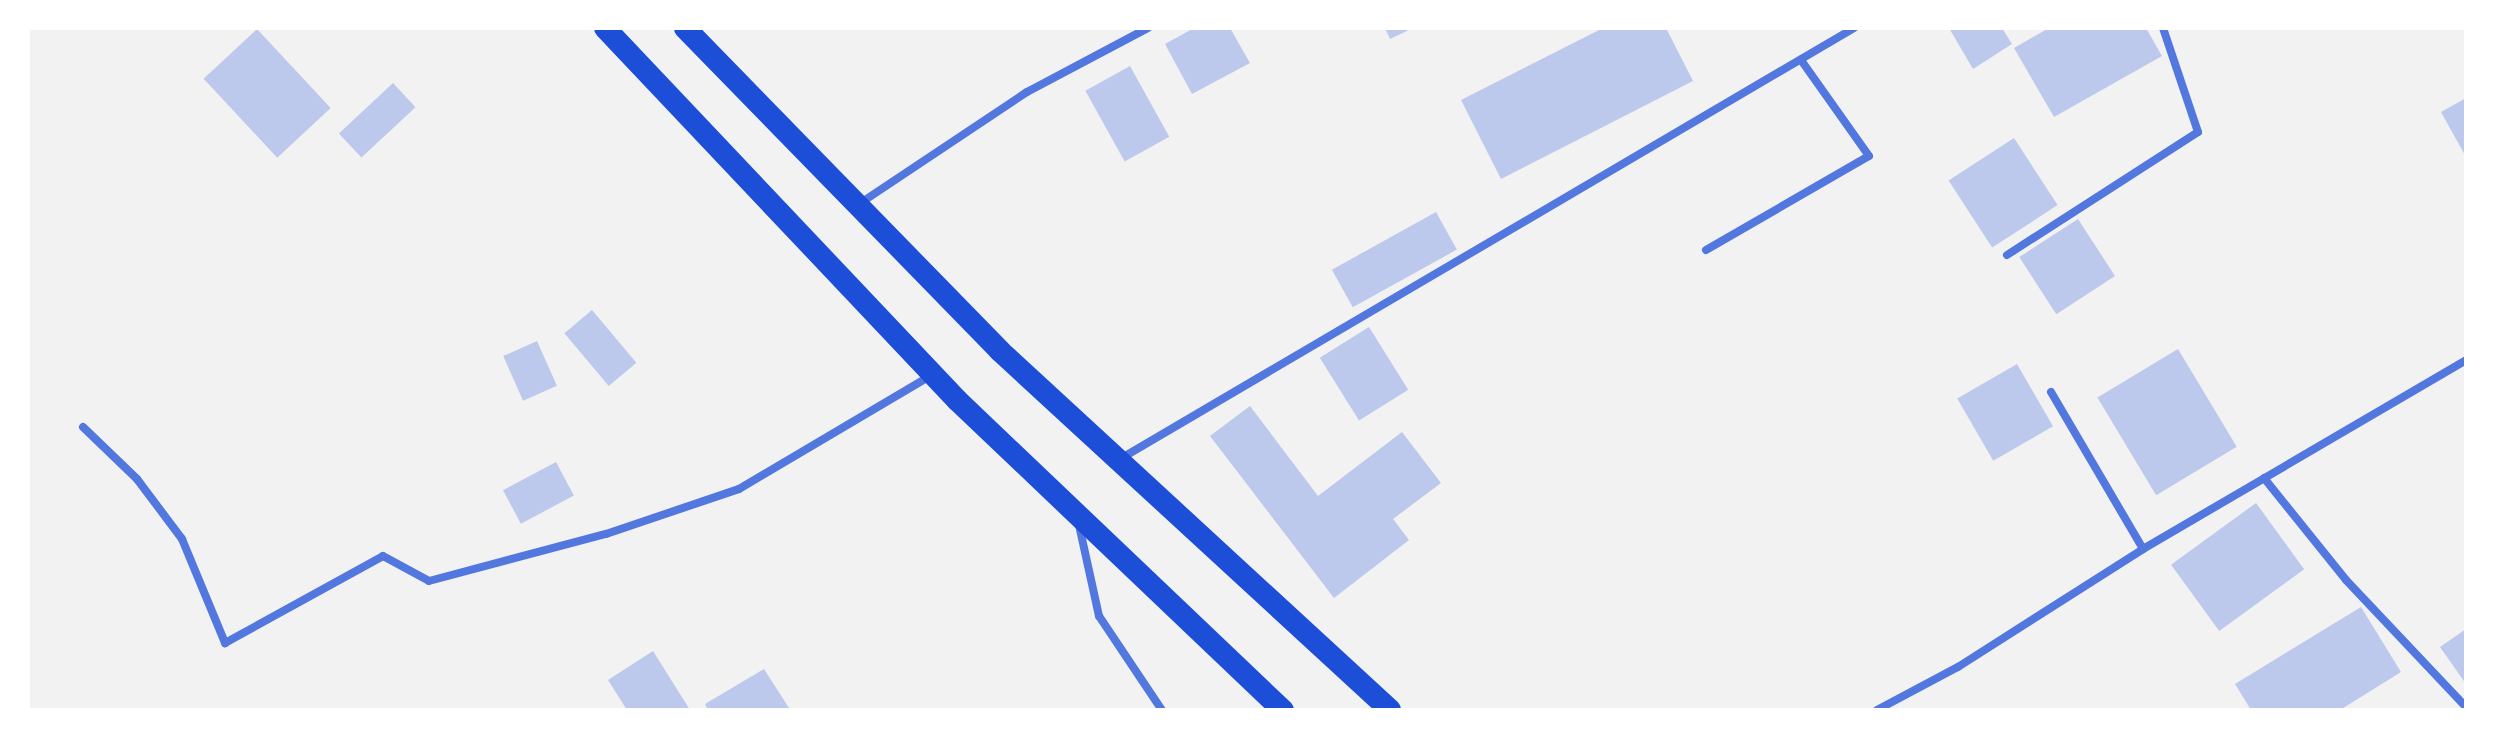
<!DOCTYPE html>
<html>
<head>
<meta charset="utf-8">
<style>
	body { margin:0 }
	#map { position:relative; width:2494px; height:738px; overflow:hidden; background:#f2f2f2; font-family:"Libre Baskerville",serif }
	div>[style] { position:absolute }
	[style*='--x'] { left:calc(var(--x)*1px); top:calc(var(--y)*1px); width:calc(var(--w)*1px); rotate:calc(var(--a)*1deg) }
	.building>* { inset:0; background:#bdc9ec; transform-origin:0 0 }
	.minor>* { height:8px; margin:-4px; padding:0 4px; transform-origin:4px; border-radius:4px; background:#5277de }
	.trunk>* { height:22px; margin:-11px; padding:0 11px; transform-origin:11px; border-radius:11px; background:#1d4ed8 }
	span { translate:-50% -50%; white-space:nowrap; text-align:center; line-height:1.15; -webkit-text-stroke:8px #fff; paint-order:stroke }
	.frame { position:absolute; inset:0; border:30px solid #fff; pointer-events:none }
</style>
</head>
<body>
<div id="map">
	<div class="building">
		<div style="clip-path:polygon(1194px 28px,1230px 28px,1250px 63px,1192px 94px,1165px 44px)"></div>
		<div style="clip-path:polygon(1385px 28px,1413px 28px,1390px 39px)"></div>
		<div style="clip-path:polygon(1603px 28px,1666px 28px,1693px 81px,1501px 179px,1461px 100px)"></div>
		<div style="clip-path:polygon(1949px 28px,2002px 28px,2012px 44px,1973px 69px)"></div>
		<div style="clip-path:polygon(2049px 28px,2146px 28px,2162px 56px,2054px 117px,2014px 48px)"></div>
		<div style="left:257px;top:29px;width:108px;height:73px;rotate:47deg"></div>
		<div style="left:1130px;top:66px;width:81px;height:51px;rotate:61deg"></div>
		<div style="left:393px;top:83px;width:33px;height:74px;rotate:47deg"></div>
		<div style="clip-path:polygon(2466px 98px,2466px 157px,2441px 112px)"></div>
		<div style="left:2014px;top:138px;width:80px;height:78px;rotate:57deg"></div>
		<div style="left:1436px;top:212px;width:43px;height:119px;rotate:61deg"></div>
		<div style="left:2078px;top:219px;width:68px;height:70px;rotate:57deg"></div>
		<div style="left:592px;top:310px;width:69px;height:36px;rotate:50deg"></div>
		<div style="left:1369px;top:327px;width:74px;height:58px;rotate:58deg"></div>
		<div style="left:537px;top:341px;width:49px;height:37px;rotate:66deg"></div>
		<div style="left:2178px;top:349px;width:114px;height:94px;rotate:59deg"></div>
		<div style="left:2017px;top:364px;width:72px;height:69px;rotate:60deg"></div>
		<div style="clip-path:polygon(1250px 406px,1318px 496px,1402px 432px,1441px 483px,1393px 519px,1409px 540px,1334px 598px,1210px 436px)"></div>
		<div style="left:556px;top:462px;width:38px;height:60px;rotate:62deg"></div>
		<div style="left:2256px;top:503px;width:82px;height:105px;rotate:54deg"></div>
		<div style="clip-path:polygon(2361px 607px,2401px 672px,2340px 710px,2251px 710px,2235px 684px)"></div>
		<div style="clip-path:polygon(2466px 629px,2466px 684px,2440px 647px)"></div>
		<div style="clip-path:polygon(653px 651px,690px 710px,627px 710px,608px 680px)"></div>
		<div style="clip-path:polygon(764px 669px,789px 708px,708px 710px,705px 704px)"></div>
	</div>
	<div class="minor">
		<div style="--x:859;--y:204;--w:202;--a:-33.7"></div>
		<div style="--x:1027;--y:92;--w:137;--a:-27.9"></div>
		<div style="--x:1706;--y:250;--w:188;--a:-30"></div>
		<div style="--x:1869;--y:156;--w:118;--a:-125.3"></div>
		<div style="--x:2007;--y:255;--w:227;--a:-32.8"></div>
		<div style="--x:2198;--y:132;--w:110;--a:-108.6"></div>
		<div style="--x:2051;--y:392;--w:182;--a:59.6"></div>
		<div style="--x:83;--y:427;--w:75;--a:43.9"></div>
		<div style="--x:137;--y:479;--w:75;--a:53.1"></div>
		<div style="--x:182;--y:539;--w:113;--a:67.5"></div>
		<div style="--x:225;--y:643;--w:180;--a:-28.8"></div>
		<div style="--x:383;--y:556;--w:52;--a:28.5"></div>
		<div style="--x:429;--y:581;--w:183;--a:-14.9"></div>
		<div style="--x:606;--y:534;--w:140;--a:-18.7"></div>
		<div style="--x:739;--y:489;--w:224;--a:-30.6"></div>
		<div style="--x:1120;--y:459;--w:851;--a:-30.42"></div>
		<div style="--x:2264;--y:478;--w:131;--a:51.2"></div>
		<div style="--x:2346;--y:580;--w:175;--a:46.6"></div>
		<div style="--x:1079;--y:525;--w:93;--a:77.6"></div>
		<div style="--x:1099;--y:616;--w:113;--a:56.2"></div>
		<div style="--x:1877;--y:710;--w:92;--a:-28"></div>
		<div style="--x:1958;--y:667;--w:219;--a:-32.5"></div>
		<div style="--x:2143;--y:549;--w:374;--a:-30.3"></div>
	</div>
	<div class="trunk">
		<div style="--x:605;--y:28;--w:512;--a:46.58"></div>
		<div style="--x:957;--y:400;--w:450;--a:43.6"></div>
		<div style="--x:685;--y:28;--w:451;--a:45.7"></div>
		<div style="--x:1000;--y:351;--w:530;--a:42.63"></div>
	</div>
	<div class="frame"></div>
</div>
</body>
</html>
